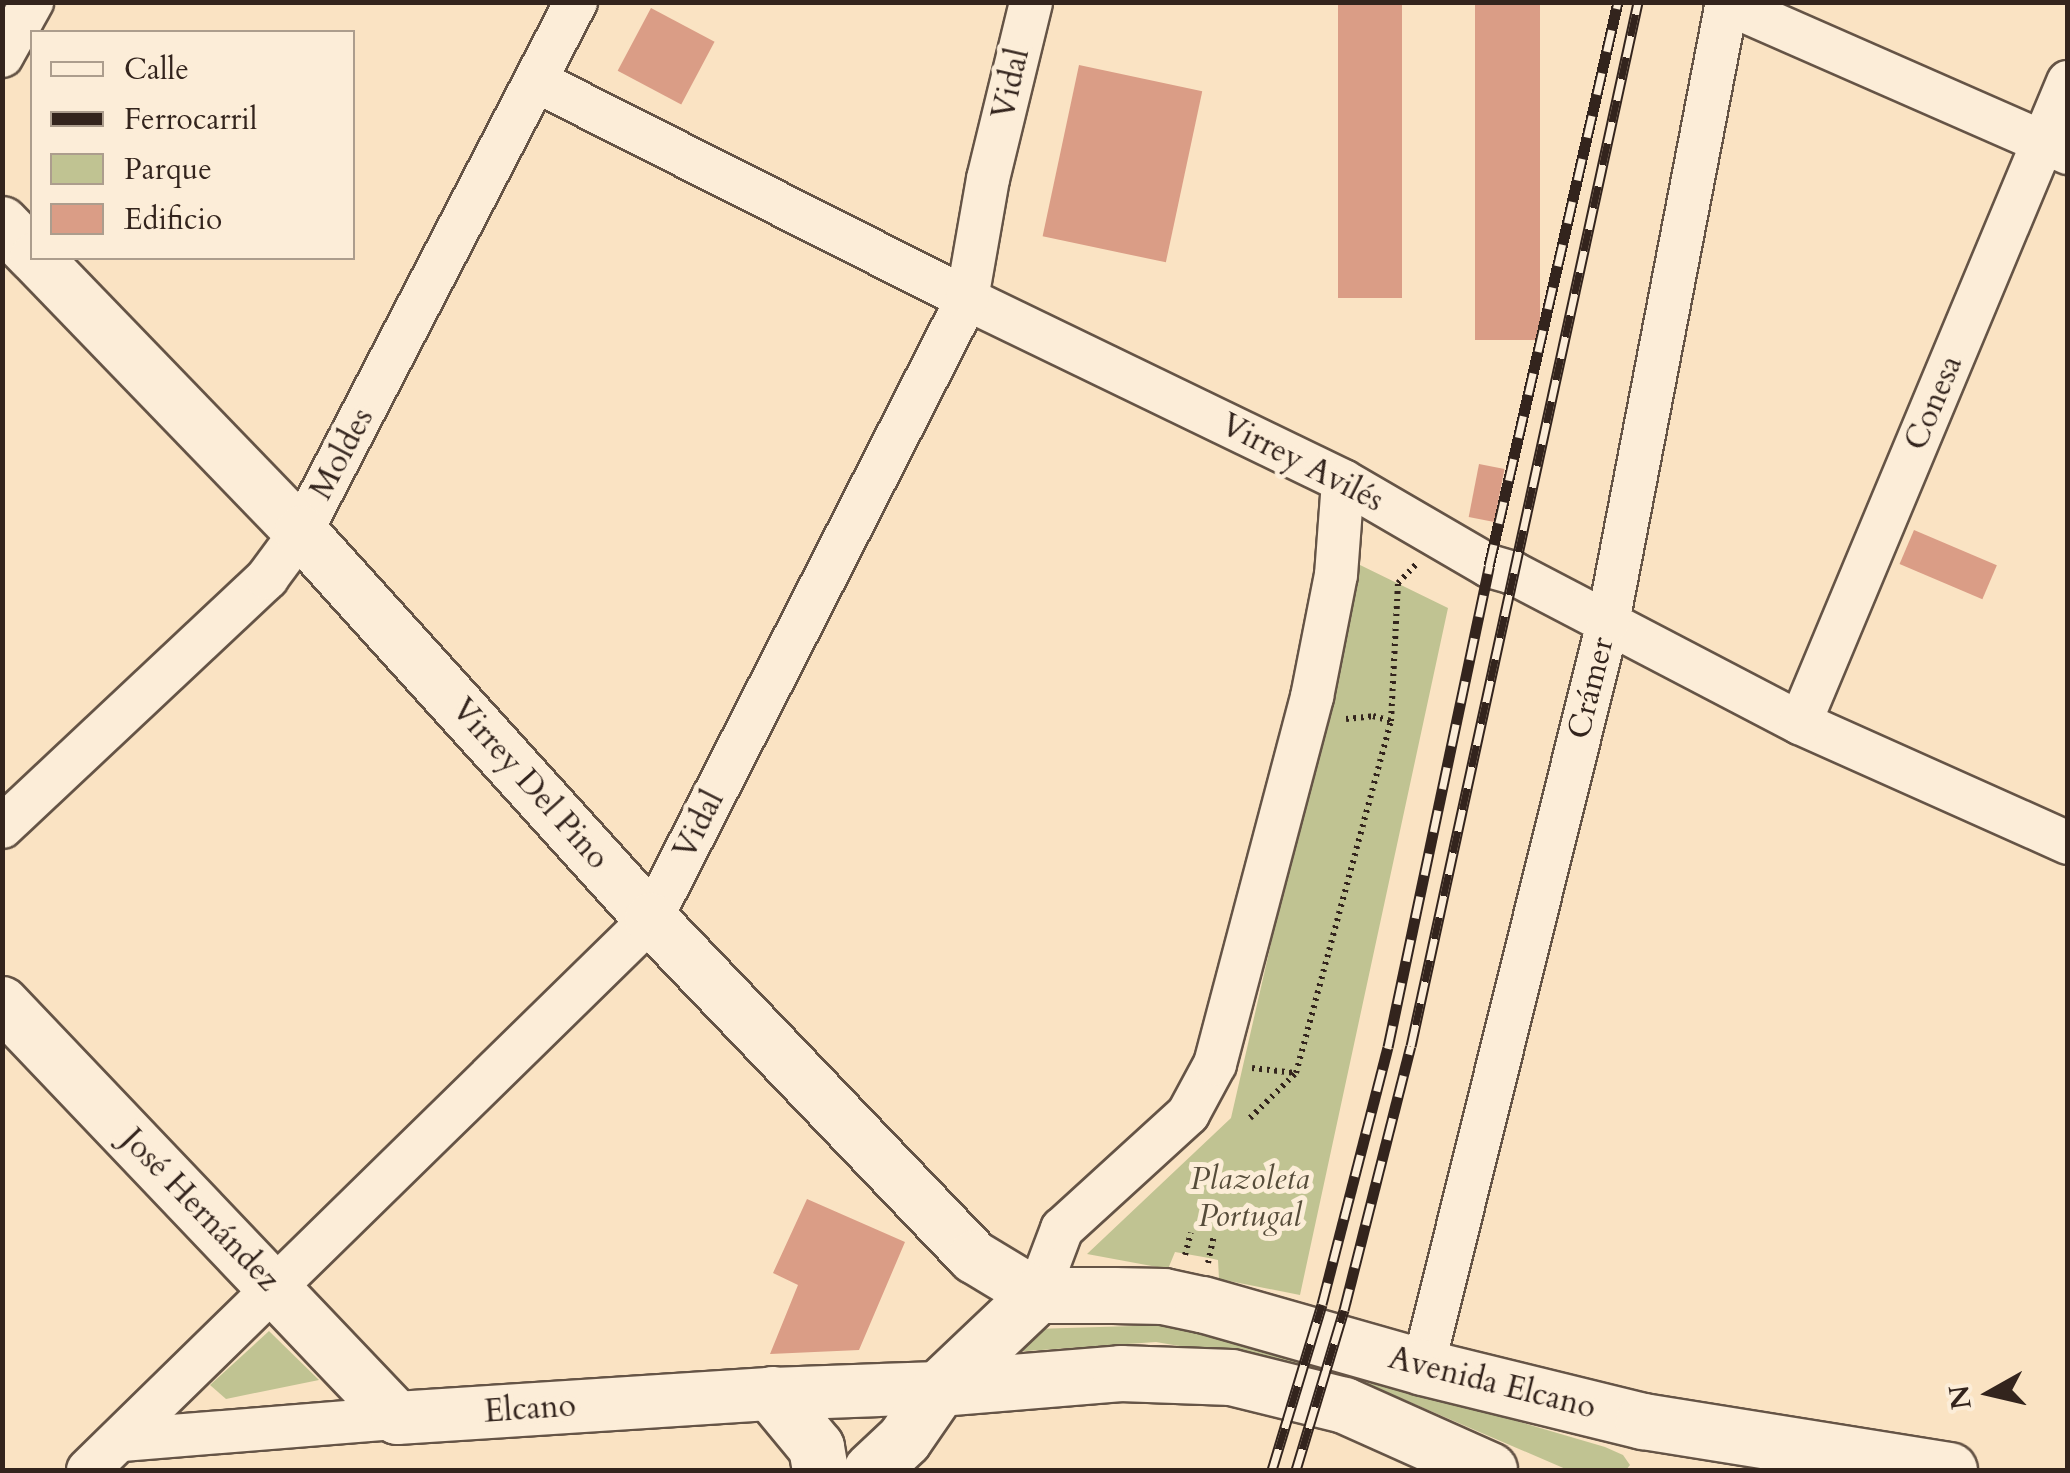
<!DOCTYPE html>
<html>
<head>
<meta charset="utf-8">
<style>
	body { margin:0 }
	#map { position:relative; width:2070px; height:1473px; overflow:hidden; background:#fae3c3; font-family:Cardo,serif }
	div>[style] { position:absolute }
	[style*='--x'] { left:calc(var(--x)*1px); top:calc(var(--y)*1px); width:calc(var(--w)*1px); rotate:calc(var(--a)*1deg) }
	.green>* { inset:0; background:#c0c392 }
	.building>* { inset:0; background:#da9d86; transform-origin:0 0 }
	.path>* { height:6px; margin-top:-3px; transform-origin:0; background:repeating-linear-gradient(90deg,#33241d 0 2.5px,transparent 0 7.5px) }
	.roads { filter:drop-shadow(2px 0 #655446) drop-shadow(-2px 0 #655446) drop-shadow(0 2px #655446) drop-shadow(0 -2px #655446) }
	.minor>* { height:42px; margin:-21px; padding:0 21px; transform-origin:21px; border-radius:21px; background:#fcedd8 }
	.tertiary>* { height:52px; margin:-26px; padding:0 26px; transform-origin:26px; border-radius:26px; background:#fcedd8 }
	.secondary>* { height:55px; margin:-27.5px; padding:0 27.5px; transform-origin:27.5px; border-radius:27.5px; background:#fcedd8 }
	.rail>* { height:11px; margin-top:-5.5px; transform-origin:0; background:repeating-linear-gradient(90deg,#fcedd8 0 22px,#33241d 0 44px); box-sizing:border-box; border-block:2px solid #33241d }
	span { translate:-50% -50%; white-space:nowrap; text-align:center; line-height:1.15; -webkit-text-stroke:10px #fcedd8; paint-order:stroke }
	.street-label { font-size:32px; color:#33241d }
	.park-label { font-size:32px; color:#564c3a; font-style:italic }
	.frame { position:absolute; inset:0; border:5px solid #33241d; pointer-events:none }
	.legend { position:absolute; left:30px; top:30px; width:325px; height:230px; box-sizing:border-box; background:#fcedd8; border:2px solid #ac9d8d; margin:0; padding:12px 18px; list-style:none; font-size:30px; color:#33241d }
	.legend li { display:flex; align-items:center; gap:20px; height:50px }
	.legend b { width:50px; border:2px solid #ac9d8d }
	.north { position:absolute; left:1940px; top:1343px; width:100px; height:100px; -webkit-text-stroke:8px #fcedd8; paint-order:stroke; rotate:262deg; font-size:28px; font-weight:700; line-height:40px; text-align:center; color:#33241d }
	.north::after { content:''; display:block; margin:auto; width:35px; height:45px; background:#33241d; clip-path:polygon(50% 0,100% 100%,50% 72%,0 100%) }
</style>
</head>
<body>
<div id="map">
	<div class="green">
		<div style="clip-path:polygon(1358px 564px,1448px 608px,1300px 1295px,1219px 1279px,1218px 1260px,1209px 1258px,1175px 1252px,1168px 1269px,1087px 1254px,1231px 1118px)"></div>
		<div style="clip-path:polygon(1167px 1325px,1279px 1351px,1605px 1447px,1623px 1455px,1630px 1465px,1626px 1470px,1568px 1470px,1398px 1397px,1274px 1362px,1156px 1342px,1000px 1353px,1033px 1329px)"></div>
		<div style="clip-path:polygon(269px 1331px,319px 1380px,226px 1399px,210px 1385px)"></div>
	</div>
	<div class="building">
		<div style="left:1338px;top:2px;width:64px;height:296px"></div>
		<div style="left:1475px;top:2px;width:65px;height:338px"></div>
		<div style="left:651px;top:8px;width:72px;height:71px;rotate:28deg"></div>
		<div style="left:1079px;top:65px;width:126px;height:175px;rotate:12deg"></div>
		<div style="left:1479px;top:464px;width:26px;height:54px;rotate:11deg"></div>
		<div style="left:1914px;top:530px;width:90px;height:37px;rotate:23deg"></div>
		<div style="clip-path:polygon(807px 1199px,905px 1242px,859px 1350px,770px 1354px,798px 1285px,773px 1273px)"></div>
	</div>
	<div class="path">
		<div style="--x:1346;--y:719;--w:27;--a:-6"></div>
		<div style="--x:1373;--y:716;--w:19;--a:16"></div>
		<div style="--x:1252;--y:1068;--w:43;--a:6.6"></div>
		<div style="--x:1250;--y:1118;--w:64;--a:-44.4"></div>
		<div style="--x:1296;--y:1073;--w:365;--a:-74.9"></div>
		<div style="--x:1391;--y:721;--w:138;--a:-87.1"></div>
		<div style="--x:1398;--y:583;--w:28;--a:-46"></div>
		<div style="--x:1185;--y:1255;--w:23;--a:-75"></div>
		<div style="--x:1208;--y:1263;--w:29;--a:-78"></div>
	</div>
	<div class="roads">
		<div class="minor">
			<div style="--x:1726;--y:3;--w:373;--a:23.7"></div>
			<div style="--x:2;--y:56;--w:62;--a:-60.9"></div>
			<div style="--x:536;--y:81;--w:483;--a:26.8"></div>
			<div style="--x:967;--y:299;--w:418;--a:25.8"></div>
			<div style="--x:1343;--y:481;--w:169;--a:30.2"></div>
			<div style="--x:1489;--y:566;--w:25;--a:16"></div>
			<div style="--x:1513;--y:573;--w:324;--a:27.6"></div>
			<div style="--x:1800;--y:723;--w:294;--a:24.1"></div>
			<div style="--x:1800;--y:723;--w:695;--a:-67.31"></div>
			<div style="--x:2;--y:827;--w:364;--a:-43.2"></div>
			<div style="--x:267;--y:578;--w:57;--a:-53.5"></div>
			<div style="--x:301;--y:532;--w:597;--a:-62.58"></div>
			<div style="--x:1037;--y:1295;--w:71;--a:-69.3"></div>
			<div style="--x:1062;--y:1229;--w:171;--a:-42.4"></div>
			<div style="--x:1188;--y:1114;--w:57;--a:-61.6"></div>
			<div style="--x:1215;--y:1064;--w:380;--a:-75.2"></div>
			<div style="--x:1312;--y:697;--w:124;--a:-78.9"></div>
			<div style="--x:1336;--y:575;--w:94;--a:-85.7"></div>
			<div style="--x:1423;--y:1367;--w:768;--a:-76.05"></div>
			<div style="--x:1608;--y:622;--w:631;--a:-79.14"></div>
			<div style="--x:122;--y:1440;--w:276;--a:-4.6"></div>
			<div style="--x:88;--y:1470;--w:788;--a:-44.38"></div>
			<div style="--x:651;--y:919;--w:696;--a:-62.99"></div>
			<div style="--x:967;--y:299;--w:122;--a:-80.1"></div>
			<div style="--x:988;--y:179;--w:182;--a:-76.3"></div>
		</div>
		<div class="tertiary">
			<div style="--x:2;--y:223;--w:43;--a:45.9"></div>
			<div style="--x:36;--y:258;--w:381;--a:46"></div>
			<div style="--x:301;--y:532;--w:522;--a:47.87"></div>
			<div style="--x:651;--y:919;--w:468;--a:46.3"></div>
			<div style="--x:974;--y:1257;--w:74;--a:31.1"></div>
			<div style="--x:2;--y:1003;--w:573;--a:46.41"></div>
			<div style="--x:397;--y:1418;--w:376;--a:-3.7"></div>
			<div style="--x:772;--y:1394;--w:167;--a:-2.1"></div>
		</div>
		<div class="secondary">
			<div style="--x:939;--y:1388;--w:182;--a:-4.7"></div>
			<div style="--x:1120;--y:1373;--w:111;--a:2.1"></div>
			<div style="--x:1231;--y:1377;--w:116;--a:13.9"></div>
			<div style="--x:1344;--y:1405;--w:159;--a:24.1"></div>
			<div style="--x:772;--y:1394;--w:69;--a:50.3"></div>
			<div style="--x:816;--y:1447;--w:23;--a:80"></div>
			<div style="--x:871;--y:1470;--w:45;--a:-43.2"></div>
			<div style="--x:904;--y:1439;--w:62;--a:-55.5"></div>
			<div style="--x:939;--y:1388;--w:135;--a:-43.5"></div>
			<div style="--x:1037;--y:1295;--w:76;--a:0"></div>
			<div style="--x:1113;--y:1295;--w:50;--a:1.1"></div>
			<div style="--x:1163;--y:1296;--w:40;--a:12"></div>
			<div style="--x:1202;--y:1304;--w:230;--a:15.9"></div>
			<div style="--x:1423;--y:1367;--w:227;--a:13.8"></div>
			<div style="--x:1643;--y:1421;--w:310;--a:9.1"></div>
		</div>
	</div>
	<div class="rail">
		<div style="--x:1272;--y:1470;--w:173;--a:-73.2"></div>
		<div style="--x:1322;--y:1304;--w:265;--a:-75.6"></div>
		<div style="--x:1388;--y:1047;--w:491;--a:-78.1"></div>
		<div style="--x:1489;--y:566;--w:579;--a:-77.12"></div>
		<div style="--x:1296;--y:1470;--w:167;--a:-73.3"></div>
		<div style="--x:1344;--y:1310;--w:272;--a:-75.8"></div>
		<div style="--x:1411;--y:1046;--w:1068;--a:-77.73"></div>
	</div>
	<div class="street-label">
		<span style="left:1011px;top:84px;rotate:-77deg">Vidal</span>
		<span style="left:1934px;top:403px;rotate:-67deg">Conesa</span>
		<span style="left:342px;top:454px;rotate:-62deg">Moldes</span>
		<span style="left:1302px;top:463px;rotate:27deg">Virrey Avilés</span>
		<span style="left:1591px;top:688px;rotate:-76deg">Crámer</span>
		<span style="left:530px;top:784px;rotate:48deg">Virrey Del Pino</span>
		<span style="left:699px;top:825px;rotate:-63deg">Vidal</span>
		<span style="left:200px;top:1210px;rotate:46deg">José Hernández</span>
		<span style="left:1492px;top:1383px;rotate:14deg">Avenida Elcano</span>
		<span style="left:530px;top:1409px;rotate:-4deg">Elcano</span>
	</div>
	<div class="park-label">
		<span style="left:1250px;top:1198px">Plazoleta<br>Portugal</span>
	</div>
	<div class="frame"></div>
	<ul class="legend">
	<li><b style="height:12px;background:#fcedd8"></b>Calle</li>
	<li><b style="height:12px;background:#33241d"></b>Ferrocarril</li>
	<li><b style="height:28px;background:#c0c392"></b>Parque</li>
	<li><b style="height:28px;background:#da9d86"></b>Edificio</li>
	</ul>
	<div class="north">N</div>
</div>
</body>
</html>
